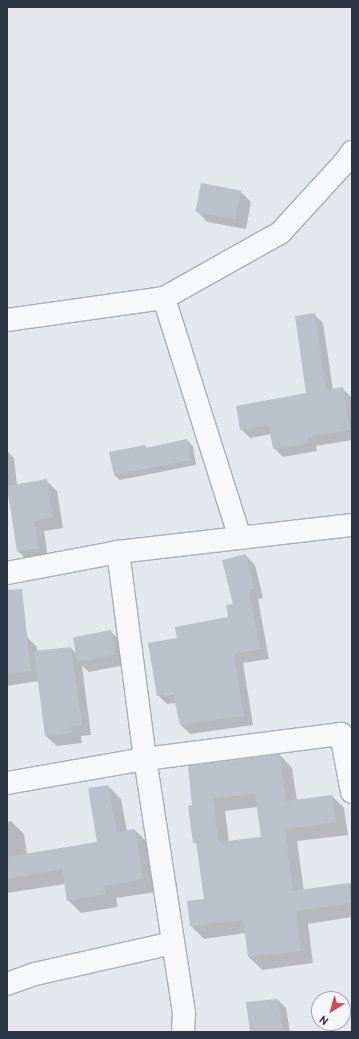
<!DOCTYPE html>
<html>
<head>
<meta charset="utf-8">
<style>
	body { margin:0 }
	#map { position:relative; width:359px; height:1039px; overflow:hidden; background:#e4e7ec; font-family:Overpass,sans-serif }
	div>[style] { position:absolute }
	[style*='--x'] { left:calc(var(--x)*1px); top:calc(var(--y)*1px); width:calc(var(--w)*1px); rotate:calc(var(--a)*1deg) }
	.shadow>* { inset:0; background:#0003 }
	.building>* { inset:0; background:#bbc0ca; transform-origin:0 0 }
	.roads { filter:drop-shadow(1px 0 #a9aeb7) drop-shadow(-1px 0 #a9aeb7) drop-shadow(0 1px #a9aeb7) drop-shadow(0 -1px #a9aeb7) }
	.minor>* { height:22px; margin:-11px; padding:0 11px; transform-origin:11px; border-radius:11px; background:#f7f8fa }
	span { translate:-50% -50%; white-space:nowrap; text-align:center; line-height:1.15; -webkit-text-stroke:4px #f4f6f9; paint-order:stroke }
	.frame { position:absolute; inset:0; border:8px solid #2b3445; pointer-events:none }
	.north { position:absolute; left:311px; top:991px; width:40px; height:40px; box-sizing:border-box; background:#f4f6f9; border:1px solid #a4a8b1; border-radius:50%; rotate:217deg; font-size:11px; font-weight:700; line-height:16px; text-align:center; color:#2b3445 }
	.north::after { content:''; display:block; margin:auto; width:14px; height:18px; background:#d1495b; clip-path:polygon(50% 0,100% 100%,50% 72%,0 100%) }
</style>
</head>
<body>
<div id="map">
	<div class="shadow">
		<div style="clip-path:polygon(202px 184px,241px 192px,251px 202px,246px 229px,207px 222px,197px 211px)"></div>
		<div style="clip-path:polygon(314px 314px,323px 323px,333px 390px,342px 388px,351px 397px,352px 440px,316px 446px,317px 451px,283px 457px,274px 448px,272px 434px,250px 438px,241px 429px,307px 394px)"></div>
		<div style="clip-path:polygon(187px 440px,193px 446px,196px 465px,120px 480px,114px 475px,145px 446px,147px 448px)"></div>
		<div style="clip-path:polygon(7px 451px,14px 458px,17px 485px,46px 480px,57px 491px,63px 528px,44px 531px,48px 558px,28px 561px,18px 551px,7px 488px)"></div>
		<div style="clip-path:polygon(evenodd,245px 555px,255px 565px,263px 598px,258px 599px,269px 659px,243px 663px,253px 725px,190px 734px,181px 725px,176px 703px,167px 704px,158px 695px,178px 639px,229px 618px,245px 555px,178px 691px,178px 693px,164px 695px,164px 693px,178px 691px)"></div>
		<div style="clip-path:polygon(110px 631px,121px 641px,125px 665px,89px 672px,82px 666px,91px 735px,81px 736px,82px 743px,57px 746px,46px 736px,39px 681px,7px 686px,7px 639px,26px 636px,37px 647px,37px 652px,71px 648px,77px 654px)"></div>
		<div style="clip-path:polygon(evenodd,280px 755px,292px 768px,297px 800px,332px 796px,344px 808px,348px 835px,297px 841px,304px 891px,352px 883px,352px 917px,308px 924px,313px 963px,262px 970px,249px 957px,246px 933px,204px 939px,191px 926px,188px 902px,205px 900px,198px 845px,194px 842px,190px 807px,280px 755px,258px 807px,262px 838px,229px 842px,225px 811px,258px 807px)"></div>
		<div style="clip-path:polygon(108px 786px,121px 799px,127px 831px,135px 830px,148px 843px,156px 892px,116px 898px,118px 907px,81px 913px,68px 900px,65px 884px,7px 893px,7px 822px,11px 821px,24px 834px,27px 855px,98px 843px)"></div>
		<div style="clip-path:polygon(278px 1000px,286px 1008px,290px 1032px,251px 1032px)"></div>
	</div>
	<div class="building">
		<div style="left:201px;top:183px;width:41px;height:29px;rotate:11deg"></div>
		<div style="clip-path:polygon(315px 313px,326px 390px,343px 387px,350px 430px,308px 437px,309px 443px,273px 449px,269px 425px,240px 430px,236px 406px,306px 393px,295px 316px)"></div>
		<div style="clip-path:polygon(187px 439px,191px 460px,114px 475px,109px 452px,145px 445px,146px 448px)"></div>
		<div style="clip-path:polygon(47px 479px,53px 518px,34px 521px,39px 548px,17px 552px,7px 486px)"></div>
		<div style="clip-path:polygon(246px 554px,254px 589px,249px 590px,260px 649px,234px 654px,244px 716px,180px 725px,173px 693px,157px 696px,148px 643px,177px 638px,175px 627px,228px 617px,226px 605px,233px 604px,222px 560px)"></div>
		<div style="clip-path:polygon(22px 589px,31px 671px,7px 674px,7px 590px)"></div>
		<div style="left:111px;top:630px;width:25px;height:39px;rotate:79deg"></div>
		<div style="clip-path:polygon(71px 647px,82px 725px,71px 726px,72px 733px,45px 736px,34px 651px)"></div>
		<div style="clip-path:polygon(evenodd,280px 754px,286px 801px,332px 795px,336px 822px,285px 829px,293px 891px,348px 883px,351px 903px,296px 911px,301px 951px,248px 957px,243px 920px,190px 926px,187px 901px,204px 899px,196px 842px,193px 843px,188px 806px,192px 805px,188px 766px,280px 754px,255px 794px,261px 837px,219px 842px,213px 798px,255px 794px)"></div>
		<div style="clip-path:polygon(108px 785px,117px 832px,135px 829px,143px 879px,104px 886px,106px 894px,67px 901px,62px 869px,7px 879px,7px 857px,97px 842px,88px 788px)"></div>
		<div style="clip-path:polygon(278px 999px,283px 1032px,250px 1032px,246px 1002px)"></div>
	</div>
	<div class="roads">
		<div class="minor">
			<div style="--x:7;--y:320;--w:159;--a:-8"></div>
			<div style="--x:240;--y:538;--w:252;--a:-107.6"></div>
			<div style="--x:164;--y:298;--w:133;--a:-29.3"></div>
			<div style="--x:280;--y:233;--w:98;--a:-47.5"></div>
			<div style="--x:346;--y:161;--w:11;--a:-56"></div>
			<div style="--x:7;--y:573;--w:113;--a:-10.7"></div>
			<div style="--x:7;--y:783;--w:140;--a:-9.9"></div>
			<div style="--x:145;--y:759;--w:198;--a:-7.3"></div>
			<div style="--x:341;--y:734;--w:59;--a:79.3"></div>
			<div style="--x:7;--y:984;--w:30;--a:-20"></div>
			<div style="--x:35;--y:974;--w:141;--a:-12.7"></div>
			<div style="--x:183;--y:1032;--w:19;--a:-87"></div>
			<div style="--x:184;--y:1013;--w:257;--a:-98.7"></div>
			<div style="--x:145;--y:759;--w:209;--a:-97.4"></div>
			<div style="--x:118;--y:552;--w:236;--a:-6.6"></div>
		</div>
	</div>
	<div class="frame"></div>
	<div class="north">N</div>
</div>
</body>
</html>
